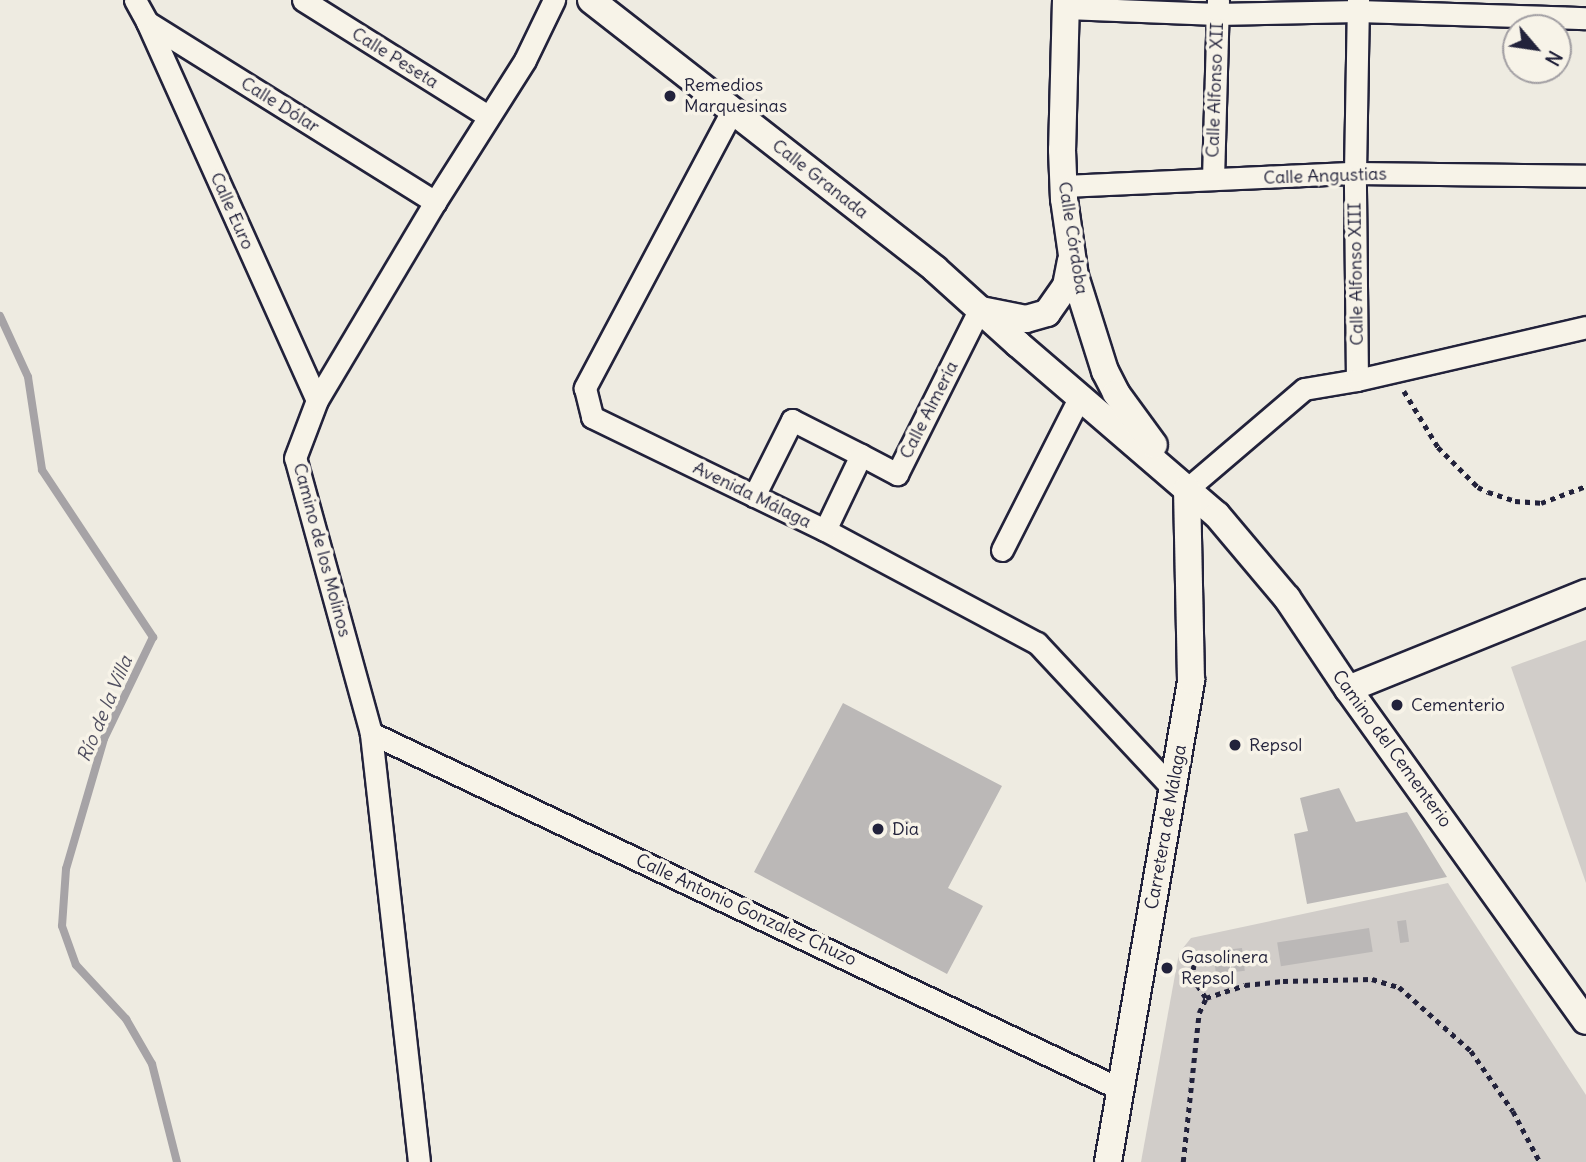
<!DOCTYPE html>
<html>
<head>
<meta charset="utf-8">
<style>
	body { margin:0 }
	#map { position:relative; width:1586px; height:1162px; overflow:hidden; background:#eeebe1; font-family:Delius,sans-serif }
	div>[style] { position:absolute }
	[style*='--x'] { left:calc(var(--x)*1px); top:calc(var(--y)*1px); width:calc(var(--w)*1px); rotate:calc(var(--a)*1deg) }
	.green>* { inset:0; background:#d1cdc9 }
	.stream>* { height:8px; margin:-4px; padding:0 4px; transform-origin:4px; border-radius:4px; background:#a6a3a6 }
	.building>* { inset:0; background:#bbb8b7; transform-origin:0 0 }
	.path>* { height:4.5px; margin-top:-2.25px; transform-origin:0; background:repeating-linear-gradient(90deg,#22223b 0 5px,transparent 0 10px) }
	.roads { filter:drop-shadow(2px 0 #22223b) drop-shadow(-2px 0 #22223b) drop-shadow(0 2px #22223b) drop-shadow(0 -2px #22223b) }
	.minor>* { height:21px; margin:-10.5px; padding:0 10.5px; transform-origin:10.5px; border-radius:10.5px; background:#f7f3e8 }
	.tertiary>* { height:26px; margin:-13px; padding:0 13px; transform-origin:13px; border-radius:13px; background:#f7f3e8 }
	.dots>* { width:19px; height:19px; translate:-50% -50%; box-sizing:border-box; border:4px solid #f7f3e8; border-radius:50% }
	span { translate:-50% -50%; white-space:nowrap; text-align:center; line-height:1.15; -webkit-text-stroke:7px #f7f3e8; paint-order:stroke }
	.street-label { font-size:18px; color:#22223b }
	.poi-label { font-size:18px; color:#22223b }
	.left { translate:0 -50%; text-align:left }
	.water-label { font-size:19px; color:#504f60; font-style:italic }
	.north { position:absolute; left:1502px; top:14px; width:70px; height:70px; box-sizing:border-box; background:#f7f3e8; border:2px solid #a29fa3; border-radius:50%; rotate:119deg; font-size:19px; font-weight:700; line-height:28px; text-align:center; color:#22223b }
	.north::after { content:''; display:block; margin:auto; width:24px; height:32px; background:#22223b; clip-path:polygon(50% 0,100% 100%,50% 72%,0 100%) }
</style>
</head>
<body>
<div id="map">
	<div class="green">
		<div style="clip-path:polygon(1586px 640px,1586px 883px,1511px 667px)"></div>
		<div style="clip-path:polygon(1448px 883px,1586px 1095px,1586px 1162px,1141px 1162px,1179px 953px,1191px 938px)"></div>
	</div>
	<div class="stream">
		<div style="--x:0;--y:316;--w:67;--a:65.3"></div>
		<div style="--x:28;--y:377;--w:94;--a:81.4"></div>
		<div style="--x:42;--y:470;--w:201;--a:56.4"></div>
		<div style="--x:153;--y:637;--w:113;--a:115.7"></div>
		<div style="--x:104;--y:739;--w:135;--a:106.3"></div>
		<div style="--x:66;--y:869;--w:57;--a:94"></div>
		<div style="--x:62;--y:926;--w:41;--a:70.3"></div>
		<div style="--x:76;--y:965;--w:74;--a:47.2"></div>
		<div style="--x:126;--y:1019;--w:52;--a:60"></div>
		<div style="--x:152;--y:1064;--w:101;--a:75.7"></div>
	</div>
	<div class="building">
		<div style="clip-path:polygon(843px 703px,1002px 786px,948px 888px,983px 906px,947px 974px,754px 872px)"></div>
		<div style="clip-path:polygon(1339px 788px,1356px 822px,1407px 812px,1447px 877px,1307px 904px,1294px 834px,1308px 831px,1300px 798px)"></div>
		<div style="left:1406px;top:920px;width:22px;height:9px;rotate:82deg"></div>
		<div style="left:1369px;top:928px;width:24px;height:93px;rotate:81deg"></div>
		<div style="left:1242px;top:948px;width:23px;height:29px;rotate:83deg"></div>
	</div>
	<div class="path">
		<div style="--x:1404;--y:391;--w:66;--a:58.7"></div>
		<div style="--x:1438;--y:447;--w:57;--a:45"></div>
		<div style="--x:1478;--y:487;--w:11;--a:27"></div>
		<div style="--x:1488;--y:492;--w:28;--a:18"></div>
		<div style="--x:1515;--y:501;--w:26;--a:4"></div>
		<div style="--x:1541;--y:503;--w:48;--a:-20.7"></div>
		<div style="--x:1196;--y:955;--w:22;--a:100"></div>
		<div style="--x:1192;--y:977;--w:25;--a:56"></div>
		<div style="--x:1183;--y:1162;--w:150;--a:-83.9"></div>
		<div style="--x:1199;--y:1013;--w:17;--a:-65"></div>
		<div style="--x:1206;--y:998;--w:41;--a:-18.4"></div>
		<div style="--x:1245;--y:985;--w:38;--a:-6"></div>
		<div style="--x:1283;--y:981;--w:89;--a:-1.3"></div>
		<div style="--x:1372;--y:979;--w:28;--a:17"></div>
		<div style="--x:1399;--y:987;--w:96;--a:41.6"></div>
		<div style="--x:1471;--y:1051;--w:73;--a:55"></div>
		<div style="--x:1513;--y:1111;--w:58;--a:62.1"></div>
	</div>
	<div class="roads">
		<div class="minor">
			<div style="--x:135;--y:0;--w:25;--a:61"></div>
			<div style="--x:147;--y:22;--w:340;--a:32"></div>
			<div style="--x:303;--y:0;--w:218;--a:32.1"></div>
			<div style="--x:1066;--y:8;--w:151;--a:2.3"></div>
			<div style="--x:1217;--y:14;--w:141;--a:-1.2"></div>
			<div style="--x:1358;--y:11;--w:228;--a:1.8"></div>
			<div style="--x:147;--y:22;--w:414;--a:65.8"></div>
			<div style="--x:732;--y:111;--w:314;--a:118"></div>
			<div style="--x:585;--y:388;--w:30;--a:76"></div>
			<div style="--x:592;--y:417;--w:259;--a:25.9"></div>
			<div style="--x:825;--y:530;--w:240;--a:28.1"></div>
			<div style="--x:1037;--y:643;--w:201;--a:47"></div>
			<div style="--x:1213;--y:179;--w:179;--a:-88.4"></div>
			<div style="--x:1064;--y:186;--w:291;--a:-2.6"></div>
			<div style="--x:1355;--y:173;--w:231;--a:0.7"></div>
			<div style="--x:1357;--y:380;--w:207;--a:-90.6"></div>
			<div style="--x:1355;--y:173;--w:173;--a:-89"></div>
			<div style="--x:861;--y:455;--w:41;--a:27.8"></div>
			<div style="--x:897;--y:474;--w:183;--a:-63.4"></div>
			<div style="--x:1187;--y:489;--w:154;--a:-40.5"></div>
			<div style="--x:1304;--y:389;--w:54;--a:-9.6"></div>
			<div style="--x:1357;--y:380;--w:235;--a:-13"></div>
			<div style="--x:754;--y:496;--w:85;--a:-63.4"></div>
			<div style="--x:792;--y:420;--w:77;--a:26.9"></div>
			<div style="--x:861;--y:455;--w:83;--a:115.6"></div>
			<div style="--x:1002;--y:550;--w:173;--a:-63.1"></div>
			<div style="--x:371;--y:733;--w:829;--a:25.42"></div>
			<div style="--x:419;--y:1162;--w:432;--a:-96.4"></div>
			<div style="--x:371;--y:733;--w:285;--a:-105.4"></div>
			<div style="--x:295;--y:458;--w:62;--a:-69.2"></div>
			<div style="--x:317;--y:400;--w:230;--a:-59.2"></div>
			<div style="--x:435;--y:202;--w:168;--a:-57.6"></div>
			<div style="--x:525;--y:60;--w:67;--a:-64.2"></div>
		</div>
		<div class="tertiary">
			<div style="--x:591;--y:0;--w:437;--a:38"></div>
			<div style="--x:935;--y:269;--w:112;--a:42.1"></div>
			<div style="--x:1018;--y:344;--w:262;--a:40.7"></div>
			<div style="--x:1217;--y:515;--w:109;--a:49.9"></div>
			<div style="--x:1287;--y:598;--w:110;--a:56.2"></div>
			<div style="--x:1348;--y:689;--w:408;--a:54.4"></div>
			<div style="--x:1066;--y:0;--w:150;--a:91.5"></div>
			<div style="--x:1062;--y:150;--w:49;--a:87.7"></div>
			<div style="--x:1064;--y:199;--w:78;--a:81.9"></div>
			<div style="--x:1075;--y:276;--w:100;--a:72.5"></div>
			<div style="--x:1105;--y:371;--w:25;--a:63"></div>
			<div style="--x:1116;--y:393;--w:64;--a:53.8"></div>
			<div style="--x:981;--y:310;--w:46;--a:11.3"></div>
			<div style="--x:1026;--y:319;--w:22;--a:-16"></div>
			<div style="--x:1047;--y:313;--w:33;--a:-55"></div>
			<div style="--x:1066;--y:286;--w:25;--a:-79"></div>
			<div style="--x:1348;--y:689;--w:257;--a:-22"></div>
			<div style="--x:1108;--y:1162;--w:489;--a:-80.2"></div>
			<div style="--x:1191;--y:680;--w:191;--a:-91.2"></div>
		</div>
	</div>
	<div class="dots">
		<div style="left:670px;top:96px;background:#22223b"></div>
		<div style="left:1397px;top:705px;background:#22223b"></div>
		<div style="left:1235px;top:745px;background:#22223b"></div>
		<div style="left:878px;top:829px;background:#22223b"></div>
		<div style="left:1167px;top:968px;background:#22223b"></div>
	</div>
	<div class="street-label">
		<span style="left:395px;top:58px;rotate:32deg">Calle Peseta</span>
		<span style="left:1215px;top:90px;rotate:-88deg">Calle Alfonso XII</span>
		<span style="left:280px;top:105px;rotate:32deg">Calle Dólar</span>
		<span style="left:1325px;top:176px;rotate:-2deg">Calle Angustias</span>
		<span style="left:820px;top:179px;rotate:38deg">Calle Granada</span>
		<span style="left:232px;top:211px;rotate:66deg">Calle Euro</span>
		<span style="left:1073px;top:238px;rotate:81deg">Calle Córdoba</span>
		<span style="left:1356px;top:274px;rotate:-91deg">Calle Alfonso XIII</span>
		<span style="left:929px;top:410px;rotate:-63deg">Calle Almería</span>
		<span style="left:752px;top:495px;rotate:26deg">Avenida Málaga</span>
		<span style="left:322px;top:550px;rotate:75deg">Camino de los Molinos</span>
		<span style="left:1392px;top:749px;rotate:54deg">Camino del Cementerio</span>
		<span style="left:1166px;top:827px;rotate:-80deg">Carretera de Málaga</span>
		<span style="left:746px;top:910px;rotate:25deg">Calle Antonio Gonzalez Chuzo</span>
	</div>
	<div class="poi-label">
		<span class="left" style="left:684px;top:96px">Remedios<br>Marquesinas</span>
		<span class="left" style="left:1411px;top:705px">Cementerio</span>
		<span class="left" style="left:1249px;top:745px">Repsol</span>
		<span class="left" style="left:892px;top:829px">Dia</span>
		<span class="left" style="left:1181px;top:968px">Gasolinera<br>Repsol</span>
	</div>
	<div class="water-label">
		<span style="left:105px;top:709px;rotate:-67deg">Río de la Villa</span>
	</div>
	<div class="north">N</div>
</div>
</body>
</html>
